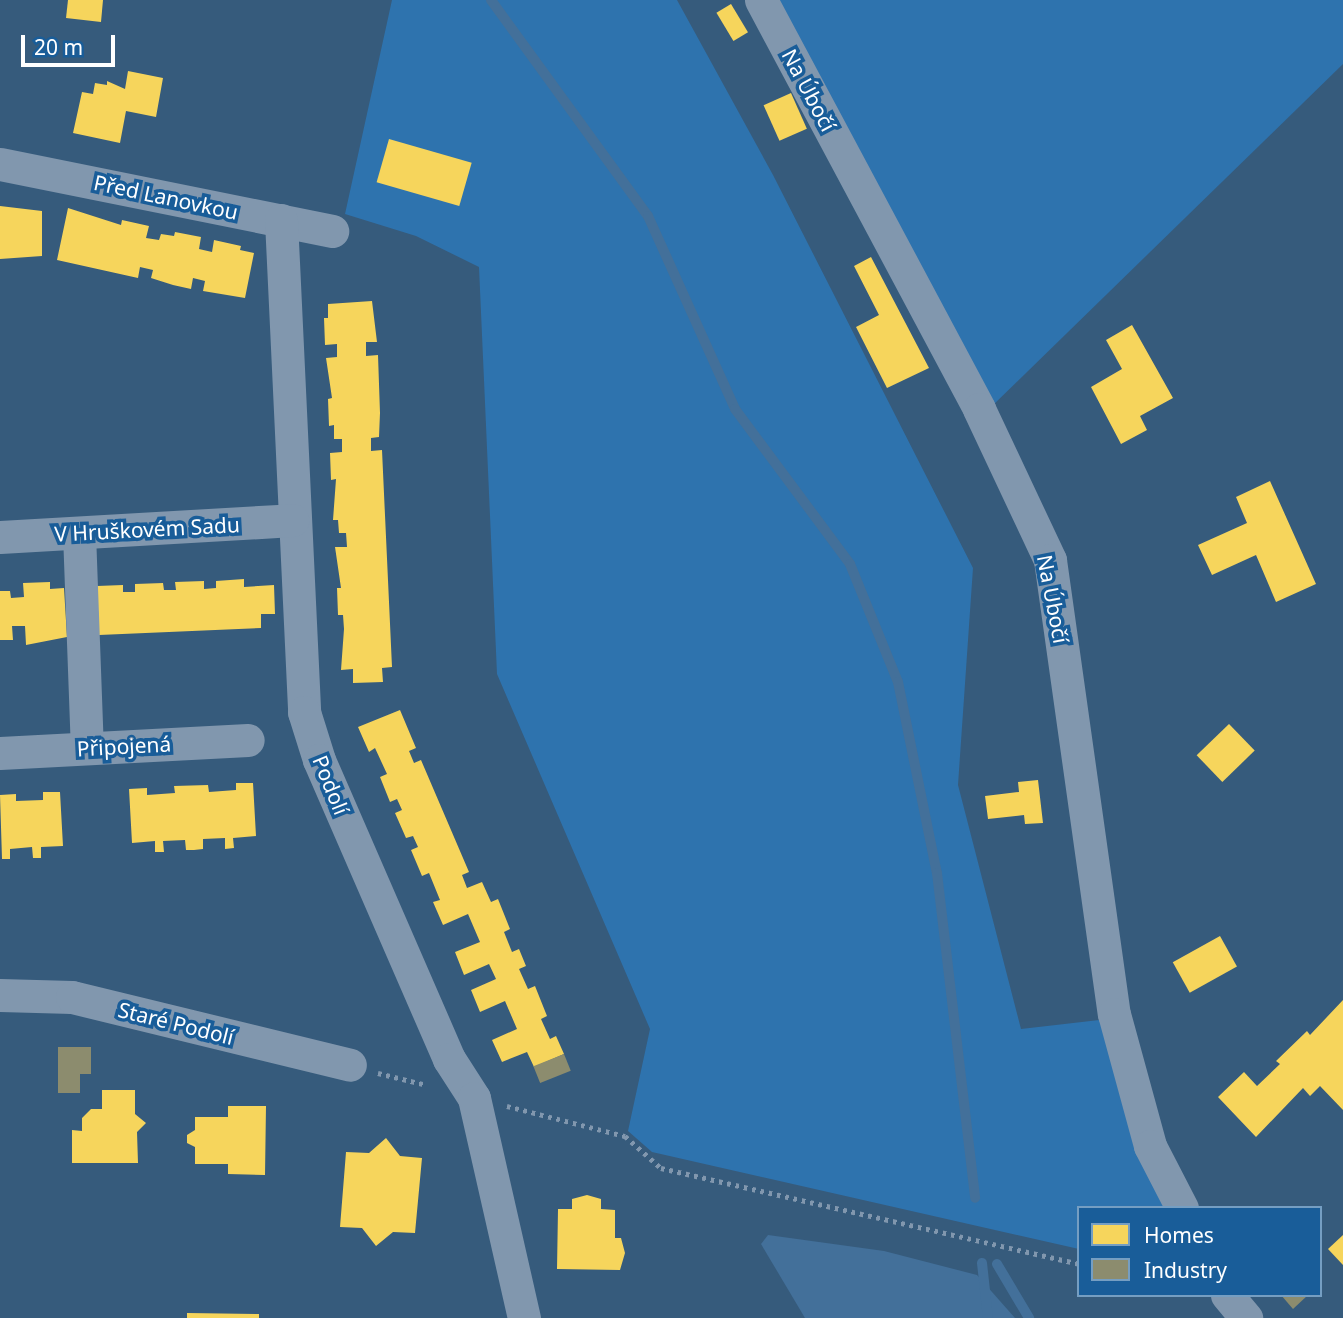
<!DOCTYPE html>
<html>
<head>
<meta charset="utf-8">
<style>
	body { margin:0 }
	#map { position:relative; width:1343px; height:1318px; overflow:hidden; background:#365b7c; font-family:"Noto Sans",sans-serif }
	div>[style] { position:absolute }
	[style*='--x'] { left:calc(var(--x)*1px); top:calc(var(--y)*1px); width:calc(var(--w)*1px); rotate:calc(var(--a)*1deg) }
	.green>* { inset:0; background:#2e73ae }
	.water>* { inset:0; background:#43709a }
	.homes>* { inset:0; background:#f6d55c; transform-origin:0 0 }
	.industry>* { inset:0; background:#8c8c6e; transform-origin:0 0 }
	.stream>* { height:10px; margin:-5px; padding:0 5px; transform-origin:5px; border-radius:5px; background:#43709a }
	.path>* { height:4.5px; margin-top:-2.25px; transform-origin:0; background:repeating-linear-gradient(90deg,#8197ae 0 3.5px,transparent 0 8.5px) }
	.minor>* { height:33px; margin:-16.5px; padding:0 16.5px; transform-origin:16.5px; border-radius:16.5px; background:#8197ae }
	span { translate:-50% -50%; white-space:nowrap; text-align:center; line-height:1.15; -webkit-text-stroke:7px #195d99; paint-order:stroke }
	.street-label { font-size:21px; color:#fff }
	.legend { position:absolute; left:1077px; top:1206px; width:245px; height:91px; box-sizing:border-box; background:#195d99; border:2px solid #759ec2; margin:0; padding:9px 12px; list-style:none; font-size:21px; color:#fff }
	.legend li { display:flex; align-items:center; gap:14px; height:35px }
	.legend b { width:35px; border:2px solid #759ec2 }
	.scale { position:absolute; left:21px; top:35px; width:94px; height:32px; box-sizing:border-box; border:4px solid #fff; border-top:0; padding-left:9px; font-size:21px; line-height:24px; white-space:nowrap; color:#fff; -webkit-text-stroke:5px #195d99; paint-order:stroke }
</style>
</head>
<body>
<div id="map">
	<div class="green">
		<div style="clip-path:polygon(392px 0,677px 0,773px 175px,973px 568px,958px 785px,1021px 1029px,1108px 1019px,1166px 1208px,1079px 1208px,1079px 1249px,652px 1152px,628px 1131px,650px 1029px,497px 674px,479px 267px,416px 236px,345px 214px)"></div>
		<div style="clip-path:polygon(769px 0,1343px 0,1343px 64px,990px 408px)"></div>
	</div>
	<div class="water">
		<div style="clip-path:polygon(768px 1235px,884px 1251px,977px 1275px,1015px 1318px,805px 1318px,761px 1244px)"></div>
	</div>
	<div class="homes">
		<div style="clip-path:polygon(68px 0,103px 0,101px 22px,66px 18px)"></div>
		<div style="left:731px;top:4px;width:33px;height:17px;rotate:59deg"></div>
		<div style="clip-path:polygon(128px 71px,163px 78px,156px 117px,126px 111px,120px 143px,73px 133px,82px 92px,93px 94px,95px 83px,107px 85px,107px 81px,125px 89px)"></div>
		<div style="left:791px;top:93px;width:39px;height:30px;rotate:66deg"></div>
		<div style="left:389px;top:139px;width:86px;height:45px;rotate:16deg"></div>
		<div style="clip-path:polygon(0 206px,42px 211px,42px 256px,0 259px)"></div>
		<div style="clip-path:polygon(68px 208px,121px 225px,122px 220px,149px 226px,146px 238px,159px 240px,161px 234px,174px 236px,175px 232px,201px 237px,199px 249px,212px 252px,214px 240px,241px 246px,240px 250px,254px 253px,245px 298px,203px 291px,205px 281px,193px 278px,191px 289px,173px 285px,151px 278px,153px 270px,140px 267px,138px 278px,57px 260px)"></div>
		<div style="clip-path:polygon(871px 257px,929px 368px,887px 388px,856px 327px,879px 315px,854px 266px)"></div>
		<div style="clip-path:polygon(372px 301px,377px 342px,366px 342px,366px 356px,378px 355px,380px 413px,379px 437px,371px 438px,371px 451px,382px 450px,392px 667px,382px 668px,383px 682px,353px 683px,353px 669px,341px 670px,344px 629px,343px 615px,338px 615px,337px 588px,341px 588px,335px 547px,347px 547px,346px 533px,339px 533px,338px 520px,333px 520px,336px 479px,331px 480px,330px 453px,342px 452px,342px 439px,334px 439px,334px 425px,329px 426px,328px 399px,332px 398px,326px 358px,337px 357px,337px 344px,325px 345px,324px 318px,328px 318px,328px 304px)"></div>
		<div style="clip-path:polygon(1132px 325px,1173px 398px,1140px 416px,1147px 430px,1121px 444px,1091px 387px,1122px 369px,1106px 340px)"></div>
		<div style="clip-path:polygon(1270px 481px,1316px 584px,1276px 602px,1256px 555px,1212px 575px,1198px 545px,1247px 523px,1236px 497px)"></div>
		<div style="clip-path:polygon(244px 579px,244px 587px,274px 585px,275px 614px,261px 614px,261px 628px,99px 635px,97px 586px,123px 585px,123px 592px,135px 592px,135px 584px,163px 583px,164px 590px,176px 590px,175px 582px,204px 581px,204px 589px,216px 588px,216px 581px)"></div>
		<div style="clip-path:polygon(50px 582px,50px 589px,64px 588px,67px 637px,26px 645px,25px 626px,12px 626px,13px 640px,0 640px,0 591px,10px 591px,11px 598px,24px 597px,23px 583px)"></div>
		<div style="clip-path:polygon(400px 710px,416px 748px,409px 751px,414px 763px,421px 760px,469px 872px,462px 875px,467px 888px,482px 882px,491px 902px,498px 899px,510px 929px,504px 932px,512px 952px,519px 949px,526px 966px,519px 969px,528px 989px,535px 986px,547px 1016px,541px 1019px,550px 1039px,556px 1036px,564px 1054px,534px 1067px,527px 1052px,502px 1062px,492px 1040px,517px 1029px,505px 1001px,480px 1012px,471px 990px,496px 979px,489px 964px,464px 975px,455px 952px,480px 942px,468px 914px,443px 925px,433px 902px,440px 900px,429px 873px,422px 876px,411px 850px,418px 847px,413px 836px,406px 838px,395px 813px,402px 810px,397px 799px,390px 802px,380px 777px,387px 774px,375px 748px,369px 752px,358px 727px)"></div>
		<div style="left:1229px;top:724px;width:37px;height:45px;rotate:46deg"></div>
		<div style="clip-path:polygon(1038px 780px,1043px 823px,1025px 824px,1024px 815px,988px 819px,985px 796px,1019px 792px,1018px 782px)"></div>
		<div style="clip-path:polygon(236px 783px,253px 783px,256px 836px,233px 838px,234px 848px,225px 849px,225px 838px,203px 839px,203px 849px,194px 850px,186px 850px,185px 840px,163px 841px,164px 852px,155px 852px,155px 841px,132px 843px,129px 789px,147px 788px,147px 795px,175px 793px,174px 786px,208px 785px,209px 792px,236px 790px)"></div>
		<div style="clip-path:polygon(43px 792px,60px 792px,63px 846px,41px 847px,41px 858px,33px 858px,32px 847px,10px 849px,10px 859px,2px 859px,0 795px,16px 794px,16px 801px,43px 800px)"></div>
		<div style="left:1220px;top:936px;width:35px;height:54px;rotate:61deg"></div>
		<div style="clip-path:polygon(1343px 1000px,1343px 1110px,1320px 1086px,1310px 1096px,1303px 1088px,1256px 1137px,1218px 1097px,1244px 1072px,1257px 1086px,1280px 1064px,1276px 1061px,1307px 1031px,1310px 1035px)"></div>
		<div style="clip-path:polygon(102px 1090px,135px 1090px,135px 1114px,146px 1123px,137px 1132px,138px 1163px,72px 1163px,72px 1130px,82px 1131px,82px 1118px,91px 1109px,102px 1109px)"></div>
		<div style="clip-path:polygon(228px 1106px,266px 1106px,265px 1175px,228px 1174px,228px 1164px,195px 1164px,195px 1147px,187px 1143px,187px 1135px,195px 1130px,195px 1117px,228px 1117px)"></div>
		<div style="clip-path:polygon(386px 1138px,400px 1156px,422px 1158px,415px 1233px,393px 1232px,376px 1246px,362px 1228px,340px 1227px,346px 1152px,369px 1153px)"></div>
		<div style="clip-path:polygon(587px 1195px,601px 1199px,601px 1209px,615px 1210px,615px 1238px,621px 1238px,625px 1253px,620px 1270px,557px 1269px,558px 1209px,572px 1209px,572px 1199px)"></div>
		<div style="clip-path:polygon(1343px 1235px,1343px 1265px,1328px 1249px)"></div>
		<div style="clip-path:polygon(187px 1313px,259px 1314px,259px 1318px,187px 1318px)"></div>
	</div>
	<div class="industry">
		<div style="clip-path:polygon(58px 1047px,91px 1047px,91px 1074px,80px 1074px,80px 1093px,58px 1093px)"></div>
		<div style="left:564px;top:1054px;width:18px;height:33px;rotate:68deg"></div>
		<div style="clip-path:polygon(1281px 1295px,1308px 1295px,1293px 1309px)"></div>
	</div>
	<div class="stream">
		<div style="--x:491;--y:0;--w:267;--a:54"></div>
		<div style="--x:648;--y:216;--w:212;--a:65.7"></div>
		<div style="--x:735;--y:409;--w:193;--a:53.4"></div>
		<div style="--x:850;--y:564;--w:127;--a:67.9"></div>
		<div style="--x:898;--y:682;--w:195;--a:78.5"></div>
		<div style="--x:937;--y:873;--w:327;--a:83.3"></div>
		<div style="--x:982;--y:1263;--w:55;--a:83.8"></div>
		<div style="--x:997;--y:1264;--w:63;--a:59.3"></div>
	</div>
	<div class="path">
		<div style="--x:378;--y:1073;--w:50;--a:13.8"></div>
		<div style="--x:507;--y:1106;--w:122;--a:14.3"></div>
		<div style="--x:625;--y:1136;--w:48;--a:41.6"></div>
		<div style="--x:661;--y:1168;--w:429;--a:12.9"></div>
	</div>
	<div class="minor">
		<div style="--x:761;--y:0;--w:463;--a:61.9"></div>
		<div style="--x:979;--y:409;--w:167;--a:64.8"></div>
		<div style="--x:1050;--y:560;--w:458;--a:82"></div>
		<div style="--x:1114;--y:1014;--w:137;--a:74.7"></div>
		<div style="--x:1150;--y:1146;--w:70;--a:62.7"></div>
		<div style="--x:0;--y:164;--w:339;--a:11.4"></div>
		<div style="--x:281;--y:220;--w:493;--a:87.3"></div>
		<div style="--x:304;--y:712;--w:50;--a:72.6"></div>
		<div style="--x:319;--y:760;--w:326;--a:66.5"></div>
		<div style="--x:449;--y:1059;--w:46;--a:57.3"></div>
		<div style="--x:474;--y:1098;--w:226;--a:77.2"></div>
		<div style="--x:79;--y:533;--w:215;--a:87.9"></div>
		<div style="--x:0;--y:537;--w:293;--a:-3.3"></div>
		<div style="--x:0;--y:753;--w:248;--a:-3"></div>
		<div style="--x:0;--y:995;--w:72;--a:1.6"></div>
		<div style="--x:72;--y:997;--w:286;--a:13.7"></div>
		<div style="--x:1227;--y:1295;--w:30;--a:50"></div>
	</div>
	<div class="street-label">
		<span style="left:809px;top:90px;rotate:62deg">Na Úbočí</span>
		<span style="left:166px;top:197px;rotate:12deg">Před Lanovkou</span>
		<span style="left:147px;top:529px;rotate:-3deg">V Hruškovém Sadu</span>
		<span style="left:1053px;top:599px;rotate:79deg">Na Úbočí</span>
		<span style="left:124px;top:746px;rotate:-3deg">Připojená</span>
		<span style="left:331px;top:785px;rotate:68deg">Podolí</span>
		<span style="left:176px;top:1023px;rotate:14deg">Staré Podolí</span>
	</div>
	<ul class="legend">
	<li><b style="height:19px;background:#f6d55c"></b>Homes</li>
	<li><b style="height:19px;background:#8c8c6e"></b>Industry</li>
	</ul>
	<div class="scale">20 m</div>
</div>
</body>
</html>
